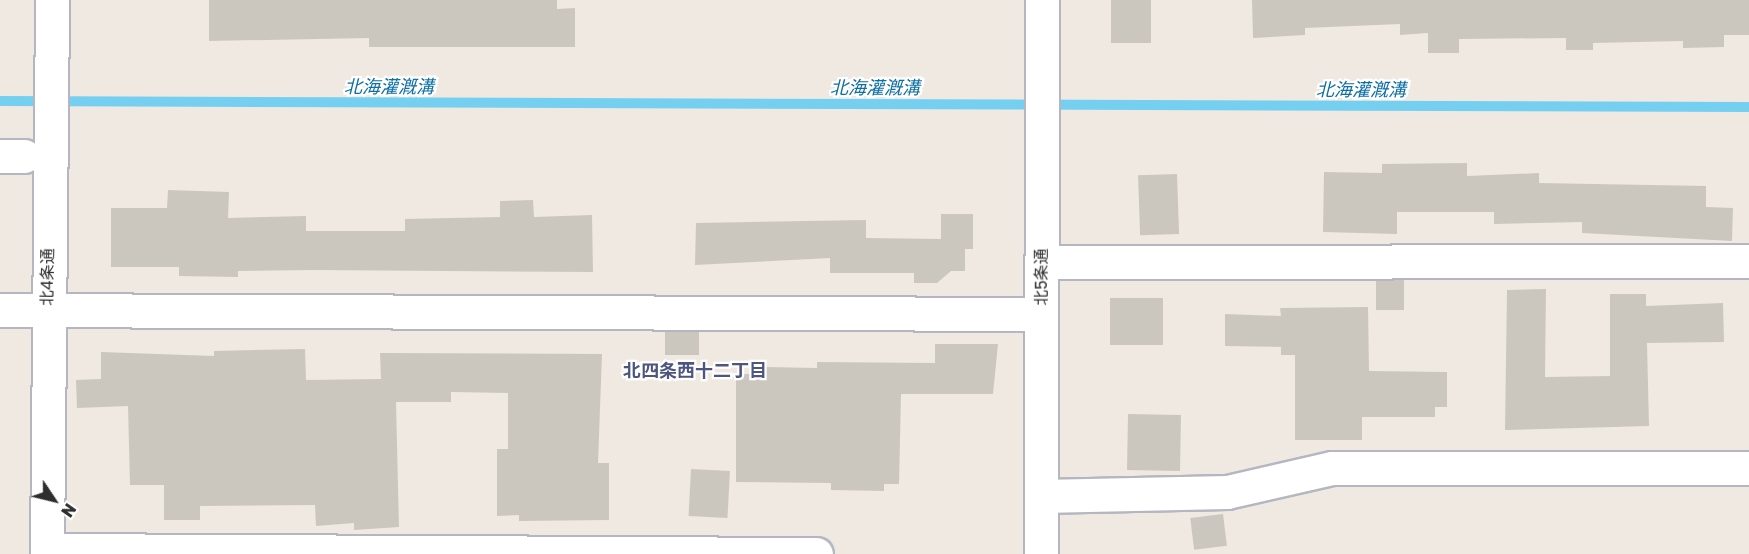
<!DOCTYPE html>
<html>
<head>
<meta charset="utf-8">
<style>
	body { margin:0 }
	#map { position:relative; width:1749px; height:554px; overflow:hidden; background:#efe9e1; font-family:"Golos Text","Noto Sans JP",sans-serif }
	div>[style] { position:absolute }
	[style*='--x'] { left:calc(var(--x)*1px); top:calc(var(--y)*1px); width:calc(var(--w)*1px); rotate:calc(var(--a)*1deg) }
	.stream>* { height:10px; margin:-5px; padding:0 5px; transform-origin:5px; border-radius:5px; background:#75cff0 }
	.building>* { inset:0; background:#cbc7bf; transform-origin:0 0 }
	.roads { filter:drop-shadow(2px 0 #b4b7c1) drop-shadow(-2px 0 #b4b7c1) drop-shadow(0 2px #b4b7c1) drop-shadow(0 -2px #b4b7c1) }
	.minor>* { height:33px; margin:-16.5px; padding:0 16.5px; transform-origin:16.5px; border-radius:16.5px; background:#fff }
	span { translate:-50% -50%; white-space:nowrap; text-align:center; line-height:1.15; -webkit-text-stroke:4.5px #fff; paint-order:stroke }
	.street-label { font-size:16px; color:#2e2e2e }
	.water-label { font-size:18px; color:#0d6fa3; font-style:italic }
	.neighbourhood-label { font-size:18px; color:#4d5680; font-weight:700 }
	.north { position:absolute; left:24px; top:470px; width:60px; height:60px; -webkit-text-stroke:4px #fff; paint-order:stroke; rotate:125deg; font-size:16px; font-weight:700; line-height:24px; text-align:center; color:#2e2e2e }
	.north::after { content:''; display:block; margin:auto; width:21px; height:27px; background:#2e2e2e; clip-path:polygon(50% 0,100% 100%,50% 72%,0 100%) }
</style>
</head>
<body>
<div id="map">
	<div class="stream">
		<div style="--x:0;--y:101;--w:1749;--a:0.2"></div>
	</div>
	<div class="building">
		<div style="clip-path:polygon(209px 0,557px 0,557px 9px,575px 8px,575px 47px,369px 47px,369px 38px,209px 41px)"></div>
		<div style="left:1111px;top:0;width:40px;height:43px"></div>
		<div style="clip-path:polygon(1252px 0,1749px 0,1749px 35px,1724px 35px,1724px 47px,1683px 48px,1683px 41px,1593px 43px,1593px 50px,1566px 50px,1566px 38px,1459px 39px,1459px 53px,1428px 53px,1428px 33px,1400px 35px,1400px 24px,1305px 28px,1305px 35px,1253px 38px)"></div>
		<div style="clip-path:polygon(1467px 163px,1467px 176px,1539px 173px,1539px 183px,1706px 186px,1706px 207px,1733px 208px,1732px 241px,1582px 233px,1582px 222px,1494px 224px,1494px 212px,1397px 212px,1397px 234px,1323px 232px,1324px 172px,1382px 173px,1382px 164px)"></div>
		<div style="left:1177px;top:174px;width:60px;height:39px;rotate:88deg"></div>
		<div style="clip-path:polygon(168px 190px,229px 192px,228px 218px,306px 216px,306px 231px,405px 231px,405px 219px,500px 217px,500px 201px,533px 200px,534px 217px,592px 215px,593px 272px,314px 270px,238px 271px,238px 277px,179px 276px,179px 267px,111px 267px,111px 208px,167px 208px)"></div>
		<div style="clip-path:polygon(941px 214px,973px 214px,973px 249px,965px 249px,965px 271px,951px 271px,937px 283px,914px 283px,914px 273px,830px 273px,830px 258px,695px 265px,696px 223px,866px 220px,866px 238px,941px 239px)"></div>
		<div style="left:1376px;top:280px;width:28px;height:30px"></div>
		<div style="clip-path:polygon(1546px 289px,1545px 377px,1610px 376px,1610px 294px,1646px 294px,1646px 306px,1723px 303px,1724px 342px,1647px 343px,1649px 426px,1505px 430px,1507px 290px)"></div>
		<div style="left:1110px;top:298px;width:53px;height:47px"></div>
		<div style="clip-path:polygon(1368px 307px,1369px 371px,1447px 372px,1447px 407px,1435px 407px,1435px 417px,1362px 417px,1362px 440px,1295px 440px,1295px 355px,1281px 355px,1281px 347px,1225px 346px,1225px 314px,1281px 316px,1280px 308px)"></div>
		<div style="left:665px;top:331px;width:34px;height:24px"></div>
		<div style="clip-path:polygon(935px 344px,998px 344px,993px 394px,901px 394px,899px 484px,884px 484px,884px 491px,831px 490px,831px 483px,736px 482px,736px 374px,766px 374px,766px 367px,817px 368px,817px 362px,935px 363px)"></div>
		<div style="clip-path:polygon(305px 349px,306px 380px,381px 379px,380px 353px,602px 354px,598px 463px,609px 463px,609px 520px,519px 521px,519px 515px,497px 516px,497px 449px,508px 449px,508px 393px,451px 392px,451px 402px,396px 402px,399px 527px,354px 530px,354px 523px,316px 526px,315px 505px,200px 506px,200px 520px,164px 520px,164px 485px,130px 485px,128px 406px,77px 408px,76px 380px,101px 379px,101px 352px,214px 356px,214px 351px)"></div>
		<div style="left:1128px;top:414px;width:53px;height:56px;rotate:1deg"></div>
		<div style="left:691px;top:469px;width:39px;height:47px;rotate:3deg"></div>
		<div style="left:1223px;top:514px;width:32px;height:33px;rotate:83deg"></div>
	</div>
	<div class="roads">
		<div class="minor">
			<div style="--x:0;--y:156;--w:24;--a:0"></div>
			<div style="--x:1041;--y:262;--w:708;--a:-0.08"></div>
			<div style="--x:0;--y:310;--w:1041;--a:0.22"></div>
			<div style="--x:1041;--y:496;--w:186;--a:-1.2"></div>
			<div style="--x:1227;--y:492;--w:108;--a:-12.9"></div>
			<div style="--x:1332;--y:468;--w:417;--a:0"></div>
			<div style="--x:47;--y:550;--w:769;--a:0.3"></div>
			<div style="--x:47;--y:554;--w:554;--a:-89.48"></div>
			<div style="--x:1041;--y:554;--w:554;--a:-89.9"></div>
		</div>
	</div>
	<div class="street-label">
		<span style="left:47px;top:277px;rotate:-89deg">北4条通</span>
		<span style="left:1041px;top:277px;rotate:-90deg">北5条通</span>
	</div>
	<div class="water-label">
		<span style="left:389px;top:86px">北海灌漑溝</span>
		<span style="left:875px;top:87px">北海灌漑溝</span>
		<span style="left:1361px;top:89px">北海灌漑溝</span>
	</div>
	<div class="neighbourhood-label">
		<span style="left:695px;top:370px">北四条西十二丁目</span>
	</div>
	<div class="north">N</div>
</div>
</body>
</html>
